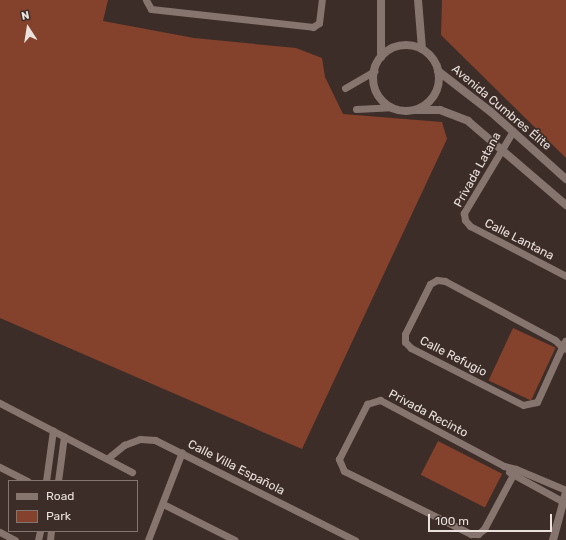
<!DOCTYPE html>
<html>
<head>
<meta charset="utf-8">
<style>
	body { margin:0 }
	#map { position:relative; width:566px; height:540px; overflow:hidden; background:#3d2d28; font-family:Rubik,sans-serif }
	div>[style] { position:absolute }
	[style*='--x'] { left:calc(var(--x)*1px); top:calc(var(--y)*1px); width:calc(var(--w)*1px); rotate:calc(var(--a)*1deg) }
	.green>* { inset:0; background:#84412b; transform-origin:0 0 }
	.minor>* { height:7px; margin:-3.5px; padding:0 3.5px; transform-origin:3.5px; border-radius:3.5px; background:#86746e }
	.tertiary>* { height:8px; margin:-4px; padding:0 4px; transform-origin:4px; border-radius:4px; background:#86746e }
	.tertiary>.ring { margin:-4px; padding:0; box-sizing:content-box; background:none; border:8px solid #86746e; border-radius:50% }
	span { translate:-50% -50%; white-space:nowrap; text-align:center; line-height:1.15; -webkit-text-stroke:3.5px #3d2d28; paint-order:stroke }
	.street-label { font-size:12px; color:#ebe1dd }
	.legend { position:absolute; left:8px; top:480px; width:130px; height:52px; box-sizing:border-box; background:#3d2d28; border:1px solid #837570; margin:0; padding:5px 7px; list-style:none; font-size:12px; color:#ebe1dd }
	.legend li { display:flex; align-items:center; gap:8px; height:20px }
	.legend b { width:20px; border:1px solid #837570 }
	.north { position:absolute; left:8px; top:8px; width:40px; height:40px; -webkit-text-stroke:3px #3d2d28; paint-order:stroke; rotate:348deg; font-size:11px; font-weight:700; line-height:16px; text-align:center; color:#ebe1dd }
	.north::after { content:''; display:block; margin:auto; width:14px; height:18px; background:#ebe1dd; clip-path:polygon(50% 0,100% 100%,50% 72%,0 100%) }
	.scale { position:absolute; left:428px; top:514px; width:124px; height:18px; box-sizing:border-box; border:2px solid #ebe1dd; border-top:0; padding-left:5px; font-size:12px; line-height:14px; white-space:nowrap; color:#ebe1dd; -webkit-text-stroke:3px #3d2d28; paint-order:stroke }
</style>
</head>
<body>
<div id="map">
	<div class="green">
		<div style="clip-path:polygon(0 0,108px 0,103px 21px,194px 38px,296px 48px,322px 58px,325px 77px,343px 114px,442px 122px,447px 139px,302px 449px,0 318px)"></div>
		<div style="clip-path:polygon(442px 0,566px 0,566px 158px,441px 35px)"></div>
		<div style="left:513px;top:328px;width:47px;height:58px;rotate:25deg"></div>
		<div style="left:438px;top:441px;width:72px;height:38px;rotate:27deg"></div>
	</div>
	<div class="minor">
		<div style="--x:146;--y:0;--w:10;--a:61"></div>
		<div style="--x:151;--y:9;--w:163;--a:6.3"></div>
		<div style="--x:313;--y:27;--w:7;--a:-34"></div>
		<div style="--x:319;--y:23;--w:23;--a:-83"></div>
		<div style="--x:345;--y:88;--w:34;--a:-30"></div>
		<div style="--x:356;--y:109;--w:35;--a:-3"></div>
		<div style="--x:513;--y:131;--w:96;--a:120.9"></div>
		<div style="--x:464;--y:213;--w:7;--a:82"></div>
		<div style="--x:465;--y:220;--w:8;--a:50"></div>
		<div style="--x:470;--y:226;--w:108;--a:27.5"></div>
		<div style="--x:565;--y:341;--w:7;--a:117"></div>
		<div style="--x:562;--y:347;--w:60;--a:114.4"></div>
		<div style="--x:537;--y:402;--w:14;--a:168"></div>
		<div style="--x:523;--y:405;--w:126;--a:-153"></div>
		<div style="--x:411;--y:348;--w:8;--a:-135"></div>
		<div style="--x:405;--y:342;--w:8;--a:-90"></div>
		<div style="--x:405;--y:334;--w:56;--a:-63.4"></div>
		<div style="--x:430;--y:284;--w:8;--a:-30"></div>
		<div style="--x:437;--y:280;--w:8;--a:7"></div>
		<div style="--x:445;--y:281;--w:125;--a:28.2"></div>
		<div style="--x:555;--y:340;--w:10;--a:45"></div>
		<div style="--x:562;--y:347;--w:4;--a:27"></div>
		<div style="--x:0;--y:403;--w:149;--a:27.6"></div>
		<div style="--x:108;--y:458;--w:21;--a:-39"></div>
		<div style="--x:124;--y:445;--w:17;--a:-21"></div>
		<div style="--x:140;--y:439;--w:15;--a:4"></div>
		<div style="--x:155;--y:440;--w:224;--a:26.6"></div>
		<div style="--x:0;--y:467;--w:31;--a:27"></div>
		<div style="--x:516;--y:469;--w:68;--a:118.1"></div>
		<div style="--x:484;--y:529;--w:8;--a:140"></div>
		<div style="--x:478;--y:534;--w:7;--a:180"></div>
		<div style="--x:471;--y:534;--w:142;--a:-153.6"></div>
		<div style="--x:344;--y:471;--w:13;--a:-113"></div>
		<div style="--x:339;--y:459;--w:62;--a:-63"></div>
		<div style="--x:367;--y:404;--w:14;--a:-17"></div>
		<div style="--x:380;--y:400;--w:140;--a:28"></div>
		<div style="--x:504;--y:466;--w:12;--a:14"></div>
		<div style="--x:516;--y:469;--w:54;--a:22.8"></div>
		<div style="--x:509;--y:472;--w:60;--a:28.7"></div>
		<div style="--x:46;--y:481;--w:51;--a:-82.2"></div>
		<div style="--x:58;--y:481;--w:45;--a:-82.4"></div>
		<div style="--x:163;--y:504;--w:80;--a:26.6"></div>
		<div style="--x:0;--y:532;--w:17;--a:28"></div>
		<div style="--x:38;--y:540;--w:9;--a:-77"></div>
		<div style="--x:50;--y:540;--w:9;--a:-84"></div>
		<div style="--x:148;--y:540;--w:94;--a:-68.9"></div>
	</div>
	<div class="tertiary">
		<div style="--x:418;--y:0;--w:49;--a:85.3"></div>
		<div class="ring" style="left:373px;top:45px;width:58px;height:58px"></div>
		<div style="--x:381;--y:57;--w:57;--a:-90"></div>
		<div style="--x:438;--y:71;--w:67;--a:37.7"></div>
		<div style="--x:491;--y:112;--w:101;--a:41.8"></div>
		<div style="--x:417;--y:110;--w:23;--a:0"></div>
		<div style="--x:440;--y:110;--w:30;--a:21"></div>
		<div style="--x:468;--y:121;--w:129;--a:40.6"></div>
		<div style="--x:553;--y:540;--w:50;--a:-74.8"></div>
	</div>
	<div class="street-label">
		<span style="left:501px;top:108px;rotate:40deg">Avenida Cumbres Élite</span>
		<span style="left:478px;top:170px;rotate:-61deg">Privada Latana</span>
		<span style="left:519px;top:240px;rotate:27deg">Calle Lantana</span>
		<span style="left:453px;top:357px;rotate:27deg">Calle Refugio</span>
		<span style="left:428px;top:414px;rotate:28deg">Privada Recinto</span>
		<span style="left:236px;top:468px;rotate:27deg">Calle Villa Española</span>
	</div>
	<ul class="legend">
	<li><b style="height:5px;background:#86746e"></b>Road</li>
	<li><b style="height:11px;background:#84412b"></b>Park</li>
	</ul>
	<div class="north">N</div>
	<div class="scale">100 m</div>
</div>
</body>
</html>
